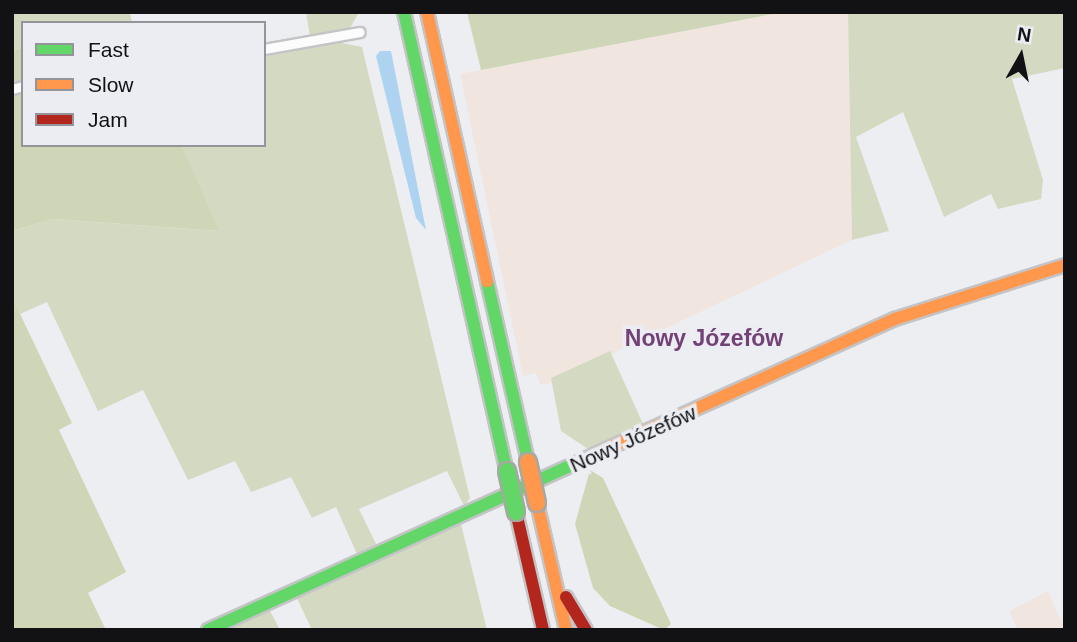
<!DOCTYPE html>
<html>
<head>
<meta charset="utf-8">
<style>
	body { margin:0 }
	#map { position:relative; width:1077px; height:642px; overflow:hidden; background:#edeef1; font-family:Arial,sans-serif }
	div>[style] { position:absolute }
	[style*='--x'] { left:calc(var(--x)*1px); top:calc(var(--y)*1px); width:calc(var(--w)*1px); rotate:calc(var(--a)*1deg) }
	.industrial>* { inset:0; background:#f0e6df }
	.green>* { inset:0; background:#d4dac2 }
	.forest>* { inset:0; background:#cfd6b8 }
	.water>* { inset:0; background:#add3f0 }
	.roads { filter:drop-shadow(2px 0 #c4c4c7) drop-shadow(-2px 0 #c4c4c7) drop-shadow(0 2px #c4c4c7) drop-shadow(0 -2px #c4c4c7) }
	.street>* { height:9px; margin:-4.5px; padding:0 4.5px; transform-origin:4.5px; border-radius:4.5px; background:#fcfcfd }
	.fast>* { height:12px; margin:-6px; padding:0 6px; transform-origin:6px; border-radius:6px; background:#63d668 }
	.slow>* { height:12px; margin:-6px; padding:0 6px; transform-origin:6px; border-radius:6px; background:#ff974d }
	.jam>* { height:12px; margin:-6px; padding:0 6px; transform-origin:6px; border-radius:6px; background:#b3261e }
	.bridges { filter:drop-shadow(2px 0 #a6a9a1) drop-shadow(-2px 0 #a6a9a1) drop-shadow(0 2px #a6a9a1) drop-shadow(0 -2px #a6a9a1) }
	.fast-bridge>* { height:16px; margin:-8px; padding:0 8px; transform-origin:8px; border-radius:8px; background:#63d668 }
	.slow-bridge>* { height:16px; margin:-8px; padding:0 8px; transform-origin:8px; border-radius:8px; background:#ff974d }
	span { translate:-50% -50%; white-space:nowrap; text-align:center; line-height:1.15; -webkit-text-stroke:7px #ebedf3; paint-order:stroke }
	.street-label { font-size:21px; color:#121215 }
	.neighbourhood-label { font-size:23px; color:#734175; font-weight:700 }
	.frame { position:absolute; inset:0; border:14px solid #121215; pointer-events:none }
	.legend { position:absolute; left:21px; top:21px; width:245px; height:126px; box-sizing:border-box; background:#ebedf3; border:2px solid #94959a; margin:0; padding:9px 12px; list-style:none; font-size:21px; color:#121215 }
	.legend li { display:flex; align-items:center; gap:14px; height:35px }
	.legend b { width:35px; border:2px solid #94959a }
	.north { position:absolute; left:986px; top:21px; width:70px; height:70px; -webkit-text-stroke:5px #ebedf3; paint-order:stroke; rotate:9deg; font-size:19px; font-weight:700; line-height:28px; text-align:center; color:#121215 }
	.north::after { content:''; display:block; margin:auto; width:24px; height:32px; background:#121215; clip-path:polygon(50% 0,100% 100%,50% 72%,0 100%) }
</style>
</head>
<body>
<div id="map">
	<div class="industrial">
		<div style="clip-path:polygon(783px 12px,848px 12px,852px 240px,548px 384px,540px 384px,536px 373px,523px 376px,460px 74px)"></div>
		<div style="clip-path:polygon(1048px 591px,1065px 630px,1018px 630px,1009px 611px)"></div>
	</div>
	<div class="green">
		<div style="clip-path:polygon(12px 12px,130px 12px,132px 23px,23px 23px,23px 47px,12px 51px)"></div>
		<div style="clip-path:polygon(306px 12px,359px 12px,342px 43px,362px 47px,470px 498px,464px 506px,447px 471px,359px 509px,377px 546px,357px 554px,336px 507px,312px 518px,291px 477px,251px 492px,235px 461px,188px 480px,143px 390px,98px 411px,47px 302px,20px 314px,12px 297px,12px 231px,54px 219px,218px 231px,182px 145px,264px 145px,264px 43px,310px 37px)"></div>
		<div style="clip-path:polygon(848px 12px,1065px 12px,1065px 68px,1012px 79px,1043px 180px,1041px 199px,998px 209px,991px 194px,944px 217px,903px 112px,856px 137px,889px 231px,852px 240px)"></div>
		<div style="clip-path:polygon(610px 351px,644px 426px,588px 449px,561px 431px,551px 378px)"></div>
		<div style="clip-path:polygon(461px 524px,487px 630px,312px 630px,295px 594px)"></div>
		<div style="clip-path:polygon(268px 607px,280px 630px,220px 630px)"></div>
	</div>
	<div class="forest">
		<div style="clip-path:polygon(467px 12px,783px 12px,481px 70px)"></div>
		<div style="clip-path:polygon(23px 47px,23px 145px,182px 145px,219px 231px,54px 219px,12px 231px,12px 51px)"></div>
		<div style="clip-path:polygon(12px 297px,72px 423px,59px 430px,126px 572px,88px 593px,106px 630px,12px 630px)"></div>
		<div style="clip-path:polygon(590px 470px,603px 478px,671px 624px,664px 630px,610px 606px,593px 588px,575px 524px)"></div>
	</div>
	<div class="water">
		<div style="clip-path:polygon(380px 51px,391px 51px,426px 230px,416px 218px,376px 56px)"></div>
	</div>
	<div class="roads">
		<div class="street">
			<div style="--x:264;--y:49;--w:97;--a:-10.1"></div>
			<div style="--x:12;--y:89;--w:11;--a:-15"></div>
		</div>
		<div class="fast">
			<div style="--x:404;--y:12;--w:470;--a:77.4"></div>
			<div style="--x:487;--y:281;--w:186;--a:77.2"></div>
			<div style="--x:208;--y:630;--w:431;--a:-24.4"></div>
		</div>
		<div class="slow">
			<div style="--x:427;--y:12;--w:276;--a:77.4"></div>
			<div style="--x:600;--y:452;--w:324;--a:-24.3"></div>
			<div style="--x:895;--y:319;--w:178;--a:-17.6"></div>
			<div style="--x:537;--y:503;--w:130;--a:77.1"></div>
		</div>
		<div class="jam">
			<div style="--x:516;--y:512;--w:121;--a:77.1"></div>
			<div style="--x:566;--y:597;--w:39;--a:59"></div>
		</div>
	</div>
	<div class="bridges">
		<div class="fast-bridge">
			<div style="--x:507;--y:471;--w:42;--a:77.6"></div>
		</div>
		<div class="slow-bridge">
			<div style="--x:528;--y:462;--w:42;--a:77.6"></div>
		</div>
	</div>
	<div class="street-label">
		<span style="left:633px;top:439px;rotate:-24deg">Nowy Józefów</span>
	</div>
	<div class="neighbourhood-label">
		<span style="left:704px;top:338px">Nowy Józefów</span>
	</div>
	<div class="frame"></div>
	<ul class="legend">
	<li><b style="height:9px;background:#63d668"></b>Fast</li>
	<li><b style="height:9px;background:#ff974d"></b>Slow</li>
	<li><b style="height:9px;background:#b3261e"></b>Jam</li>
	</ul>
	<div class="north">N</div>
</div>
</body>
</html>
